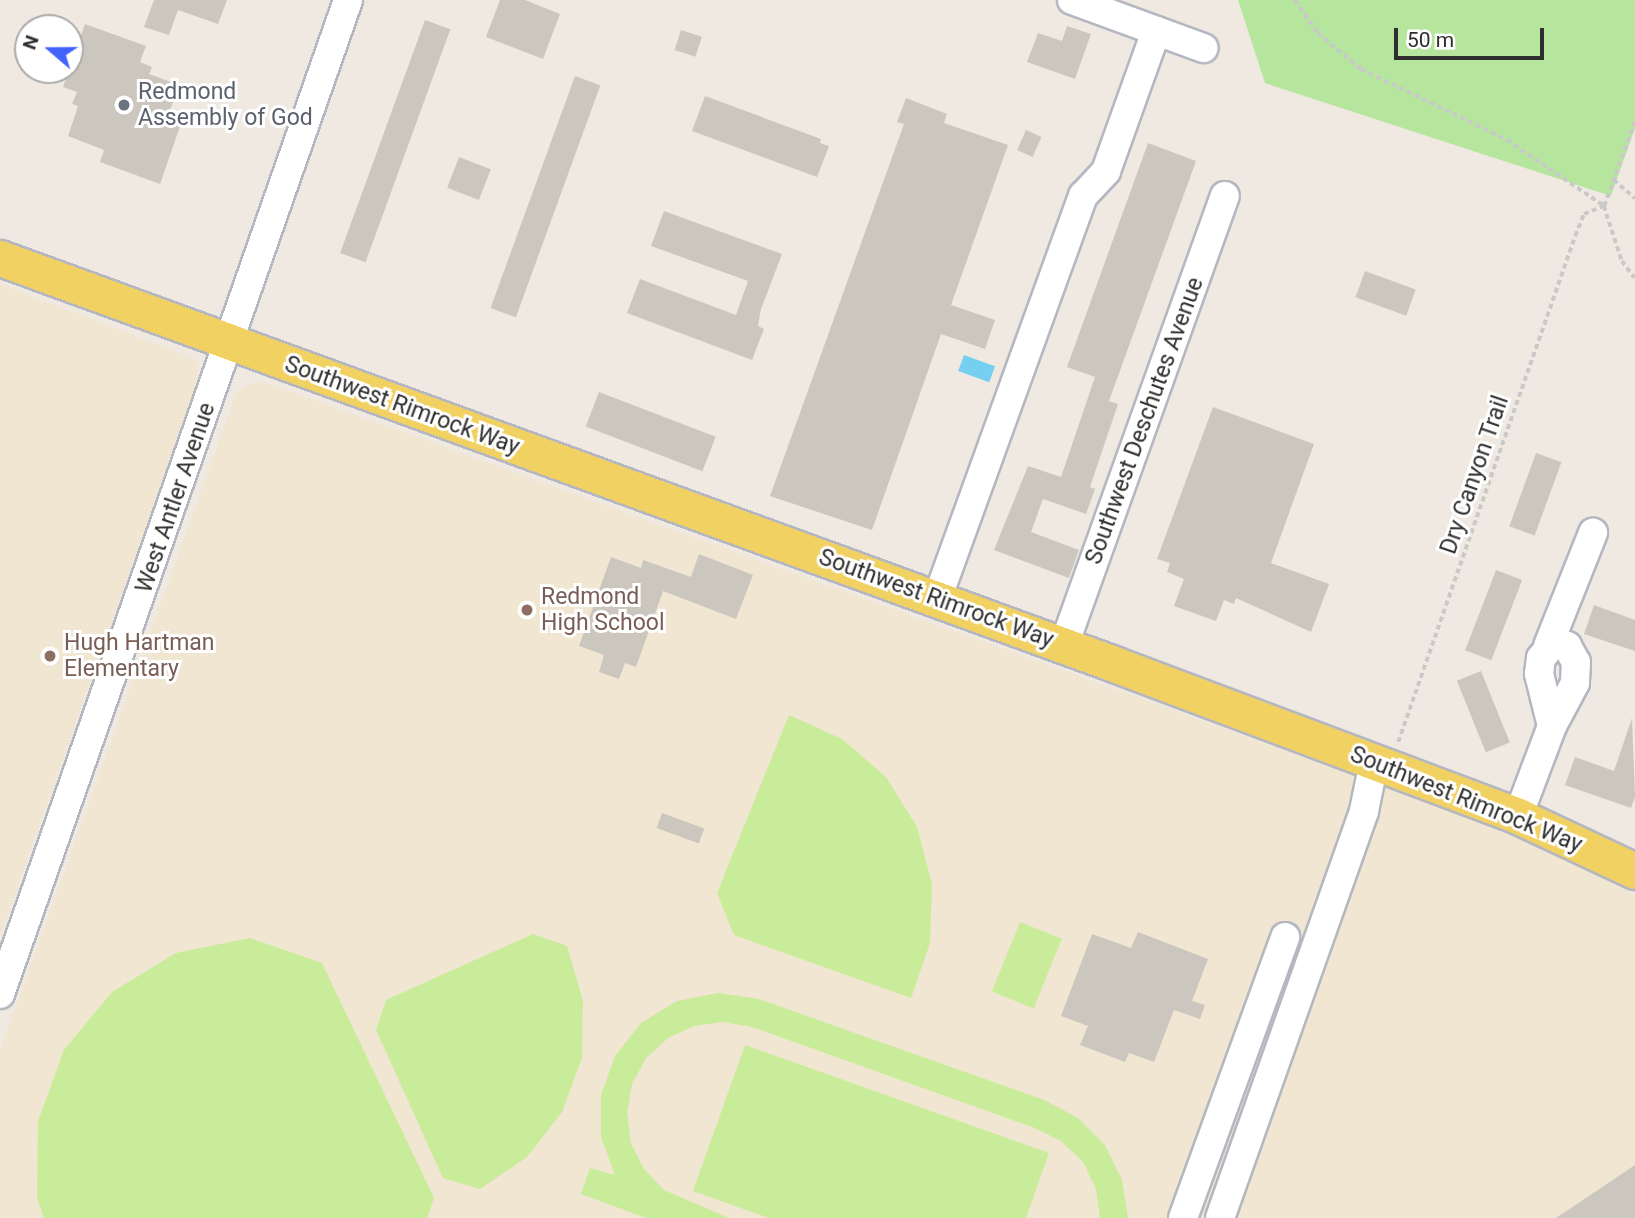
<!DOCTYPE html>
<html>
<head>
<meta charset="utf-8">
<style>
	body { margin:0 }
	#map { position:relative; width:1635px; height:1218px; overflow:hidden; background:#efe9e1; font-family:Roboto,sans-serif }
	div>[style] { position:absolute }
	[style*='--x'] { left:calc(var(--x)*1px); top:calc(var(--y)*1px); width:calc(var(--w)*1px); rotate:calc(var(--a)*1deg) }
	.education>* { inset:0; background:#f0e6d1 }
	.green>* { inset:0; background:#b6e59e }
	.pitch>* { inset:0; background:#c9ec9a; transform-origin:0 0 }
	.water>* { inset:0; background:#75cff0; transform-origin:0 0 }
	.building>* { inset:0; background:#cbc7bf; transform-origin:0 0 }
	.path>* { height:3.5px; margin-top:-1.75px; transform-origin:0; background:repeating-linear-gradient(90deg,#c9c9c9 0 5px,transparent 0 8.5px) }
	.roads { filter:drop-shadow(2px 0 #b4b7c1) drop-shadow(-2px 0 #b4b7c1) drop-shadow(0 2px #b4b7c1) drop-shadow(0 -2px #b4b7c1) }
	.minor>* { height:28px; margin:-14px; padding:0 14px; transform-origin:14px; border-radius:14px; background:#fff }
	.major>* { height:35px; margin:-17.5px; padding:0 17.5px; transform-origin:17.5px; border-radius:17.5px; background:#f2d163 }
	.dots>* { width:19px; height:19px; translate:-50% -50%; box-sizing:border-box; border:4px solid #fff; border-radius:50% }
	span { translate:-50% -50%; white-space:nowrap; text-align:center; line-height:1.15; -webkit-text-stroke:6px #fff; paint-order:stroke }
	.worship-label { font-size:23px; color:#5b616d }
	.left { translate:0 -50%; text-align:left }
	.street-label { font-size:23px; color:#2e2e2e }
	.education-label { font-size:23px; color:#785e54 }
	.north { position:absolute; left:14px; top:14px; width:70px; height:70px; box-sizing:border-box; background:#fff; border:2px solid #ababab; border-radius:50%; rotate:290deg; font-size:19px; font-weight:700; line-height:28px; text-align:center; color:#2e2e2e }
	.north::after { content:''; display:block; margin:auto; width:24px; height:32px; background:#4264fb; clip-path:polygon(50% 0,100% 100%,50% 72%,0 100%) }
	.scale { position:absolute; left:1394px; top:28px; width:150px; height:32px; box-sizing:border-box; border:4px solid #2e2e2e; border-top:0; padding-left:9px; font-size:21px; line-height:24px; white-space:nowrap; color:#2e2e2e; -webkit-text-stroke:5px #fff; paint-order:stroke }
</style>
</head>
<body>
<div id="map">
	<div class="education">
		<div style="clip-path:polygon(0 284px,187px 356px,197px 362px,199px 376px,0 936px)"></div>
		<div style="clip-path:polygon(264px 382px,1496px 827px,1606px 876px,1635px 897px,1635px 1218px,0 1218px,0 1051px,236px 394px,251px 383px)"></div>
	</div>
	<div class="green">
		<div style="clip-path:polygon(1238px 0,1635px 0,1635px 128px,1611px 196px,1265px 83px)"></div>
	</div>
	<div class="pitch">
		<div style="clip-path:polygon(789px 715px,842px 739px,886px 777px,917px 827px,932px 884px,930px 943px,911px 998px,734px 935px,717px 893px)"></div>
		<div style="left:1020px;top:922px;width:45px;height:75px;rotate:22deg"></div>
		<div style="clip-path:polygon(533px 934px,567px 946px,583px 1001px,582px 1058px,562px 1112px,527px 1157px,480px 1189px,443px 1178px,376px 1030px,386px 1000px)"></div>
		<div style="clip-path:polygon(250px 938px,322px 963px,434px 1198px,427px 1218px,44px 1218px,37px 1197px,38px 1121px,64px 1050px,112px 992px,176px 953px)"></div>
		<div style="clip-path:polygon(718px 993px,759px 999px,1044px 1100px,1078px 1118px,1105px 1145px,1122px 1180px,1128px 1218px,1100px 1218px,1096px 1189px,1083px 1162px,1061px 1141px,1035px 1128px,752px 1027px,723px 1022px,694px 1026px,668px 1038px,646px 1058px,632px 1084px,627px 1113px,631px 1143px,644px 1169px,664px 1190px,729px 1218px,646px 1218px,581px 1194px,590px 1168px,615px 1175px,601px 1137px,601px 1095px,615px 1056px,641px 1023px,677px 1001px)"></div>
		<div style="clip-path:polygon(745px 1045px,1049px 1153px,1026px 1218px,769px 1218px,693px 1191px)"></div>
	</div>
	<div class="water">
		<div style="left:964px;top:355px;width:33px;height:17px;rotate:20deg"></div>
	</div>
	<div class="building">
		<div style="clip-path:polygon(154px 0,227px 0,218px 24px,178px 10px,169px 35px,144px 27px)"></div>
		<div style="clip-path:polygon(500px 0,525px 0,560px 14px,543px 59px,486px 37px)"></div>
		<div style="left:425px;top:20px;width:27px;height:248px;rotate:20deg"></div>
		<div style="clip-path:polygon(85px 24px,146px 46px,140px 62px,152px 67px,149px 74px,179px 85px,170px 110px,184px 115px,160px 184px,100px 162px,104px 150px,68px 136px,78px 106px,72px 104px,77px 92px,63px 87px)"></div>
		<div style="clip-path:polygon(1067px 26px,1091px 34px,1075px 79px,1027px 62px,1038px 33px,1062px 41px)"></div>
		<div style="left:681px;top:30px;width:22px;height:21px;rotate:18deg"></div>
		<div style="left:575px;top:76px;width:27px;height:247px;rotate:20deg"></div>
		<div style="clip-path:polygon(705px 96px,821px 139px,820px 143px,829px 146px,817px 177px,692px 131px)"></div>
		<div style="clip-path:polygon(906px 98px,947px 114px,944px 123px,1008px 145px,951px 305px,995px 320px,985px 349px,941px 334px,872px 530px,770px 496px,904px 124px,897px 122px)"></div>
		<div style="left:1026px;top:130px;width:17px;height:22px;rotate:24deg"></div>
		<div style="clip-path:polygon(1148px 143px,1196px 161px,1109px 401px,1118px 404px,1090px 487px,1095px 489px,1086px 514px,1043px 499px,1031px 532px,1079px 550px,1069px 578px,994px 550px,1028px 466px,1061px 477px,1095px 377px,1067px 367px)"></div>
		<div style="left:459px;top:157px;width:34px;height:33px;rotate:21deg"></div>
		<div style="clip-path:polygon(664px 211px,782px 254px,761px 309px,758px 326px,764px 329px,752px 360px,627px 313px,640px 279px,736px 315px,748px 281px,651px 246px)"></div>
		<div style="left:1365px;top:271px;width:54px;height:28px;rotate:20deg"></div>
		<div style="left:599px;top:392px;width:125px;height:37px;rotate:21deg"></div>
		<div style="clip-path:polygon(1213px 407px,1314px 444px,1271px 563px,1329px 584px,1311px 632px,1236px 598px,1234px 604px,1224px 600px,1216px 621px,1174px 606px,1184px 579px,1167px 572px,1170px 563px,1157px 559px)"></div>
		<div style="left:1536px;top:453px;width:27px;height:78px;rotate:20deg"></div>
		<div style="clip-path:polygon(699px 554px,753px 575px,736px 619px,663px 591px,636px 667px,625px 663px,619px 679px,599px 672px,604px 655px,579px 646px,611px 557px,641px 568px,643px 560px,691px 577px)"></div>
		<div style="left:1496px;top:570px;width:28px;height:86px;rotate:21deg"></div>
		<div style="clip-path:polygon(1594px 605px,1635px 620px,1635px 651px,1584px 634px)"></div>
		<div style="left:1481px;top:671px;width:77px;height:26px;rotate:68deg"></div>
		<div style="clip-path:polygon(1632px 718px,1635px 797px,1631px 808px,1565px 785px,1575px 757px,1614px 771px)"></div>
		<div style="left:662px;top:813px;width:45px;height:16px;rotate:20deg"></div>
		<div style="clip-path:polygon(1138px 932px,1208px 959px,1192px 1001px,1205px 1005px,1200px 1019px,1174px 1010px,1154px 1062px,1129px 1053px,1125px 1062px,1080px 1045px,1088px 1026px,1061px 1016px,1092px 934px,1131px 948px)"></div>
		<div style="clip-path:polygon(1635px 1165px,1635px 1218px,1556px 1218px)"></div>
	</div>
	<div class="path">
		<div style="--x:1295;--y:0;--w:40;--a:55.1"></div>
		<div style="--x:1318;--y:33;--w:56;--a:39.9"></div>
		<div style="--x:1361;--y:69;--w:162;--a:25.9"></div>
		<div style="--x:1507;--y:140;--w:117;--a:34.2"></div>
		<div style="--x:1604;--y:206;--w:58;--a:71.9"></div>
		<div style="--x:1622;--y:261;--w:21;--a:53"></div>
		<div style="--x:1614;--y:180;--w:28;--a:41"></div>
		<div style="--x:1604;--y:206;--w:90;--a:-70"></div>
		<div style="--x:1398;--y:742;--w:536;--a:-70.72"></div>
		<div style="--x:1575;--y:236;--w:24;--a:-68"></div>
		<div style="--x:1584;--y:214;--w:22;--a:-22"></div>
	</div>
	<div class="roads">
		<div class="minor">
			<div style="--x:1072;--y:0;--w:140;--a:20.1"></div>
			<div style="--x:937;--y:599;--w:429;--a:-70.1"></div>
			<div style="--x:1083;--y:196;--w:34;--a:-47"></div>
			<div style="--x:1106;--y:171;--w:149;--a:-70.3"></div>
			<div style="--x:1555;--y:642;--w:13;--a:18"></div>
			<div style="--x:1567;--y:646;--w:18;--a:61"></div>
			<div style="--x:1576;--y:662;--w:21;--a:93"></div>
			<div style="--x:1575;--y:683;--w:49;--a:118.1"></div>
			<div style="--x:1552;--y:726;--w:54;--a:-104"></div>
			<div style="--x:1539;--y:674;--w:16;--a:-83"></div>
			<div style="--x:1541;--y:658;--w:21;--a:-49"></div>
			<div style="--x:1064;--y:645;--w:477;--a:-70.3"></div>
			<div style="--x:1548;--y:646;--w:122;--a:-68.3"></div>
			<div style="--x:1518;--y:816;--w:96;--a:-69.3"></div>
			<div style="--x:0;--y:994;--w:1053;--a:-70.7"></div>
			<div style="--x:1183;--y:1218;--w:299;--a:-70"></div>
			<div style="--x:1220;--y:1218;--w:432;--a:-70.5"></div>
			<div style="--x:1364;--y:811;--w:50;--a:-78.5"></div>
		</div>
		<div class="major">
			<div style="--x:0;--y:258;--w:1186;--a:20.02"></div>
			<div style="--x:1114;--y:664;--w:432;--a:20.6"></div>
			<div style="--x:1518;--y:816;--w:129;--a:25.2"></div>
		</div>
	</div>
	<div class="dots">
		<div style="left:124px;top:105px;background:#6b7280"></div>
		<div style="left:527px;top:610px;background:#8d6e63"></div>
		<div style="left:50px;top:656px;background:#8d6e63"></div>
	</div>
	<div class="worship-label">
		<span class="left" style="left:138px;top:105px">Redmond<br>Assembly of God</span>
	</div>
	<div class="street-label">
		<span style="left:402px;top:406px;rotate:20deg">Southwest Rimrock Way</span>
		<span style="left:1145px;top:421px;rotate:-70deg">Southwest Deschutes Avenue</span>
		<span style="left:1475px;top:475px;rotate:-71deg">Dry Canyon Trail</span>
		<span style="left:176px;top:498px;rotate:-71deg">West Antler Avenue</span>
		<span style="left:936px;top:599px;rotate:20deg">Southwest Rimrock Way</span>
		<span style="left:1466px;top:800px;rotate:22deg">Southwest Rimrock Way</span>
	</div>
	<div class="education-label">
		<span class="left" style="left:541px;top:610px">Redmond<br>High School</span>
		<span class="left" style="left:64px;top:656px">Hugh Hartman<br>Elementary</span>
	</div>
	<div class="north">N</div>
	<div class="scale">50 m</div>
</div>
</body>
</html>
